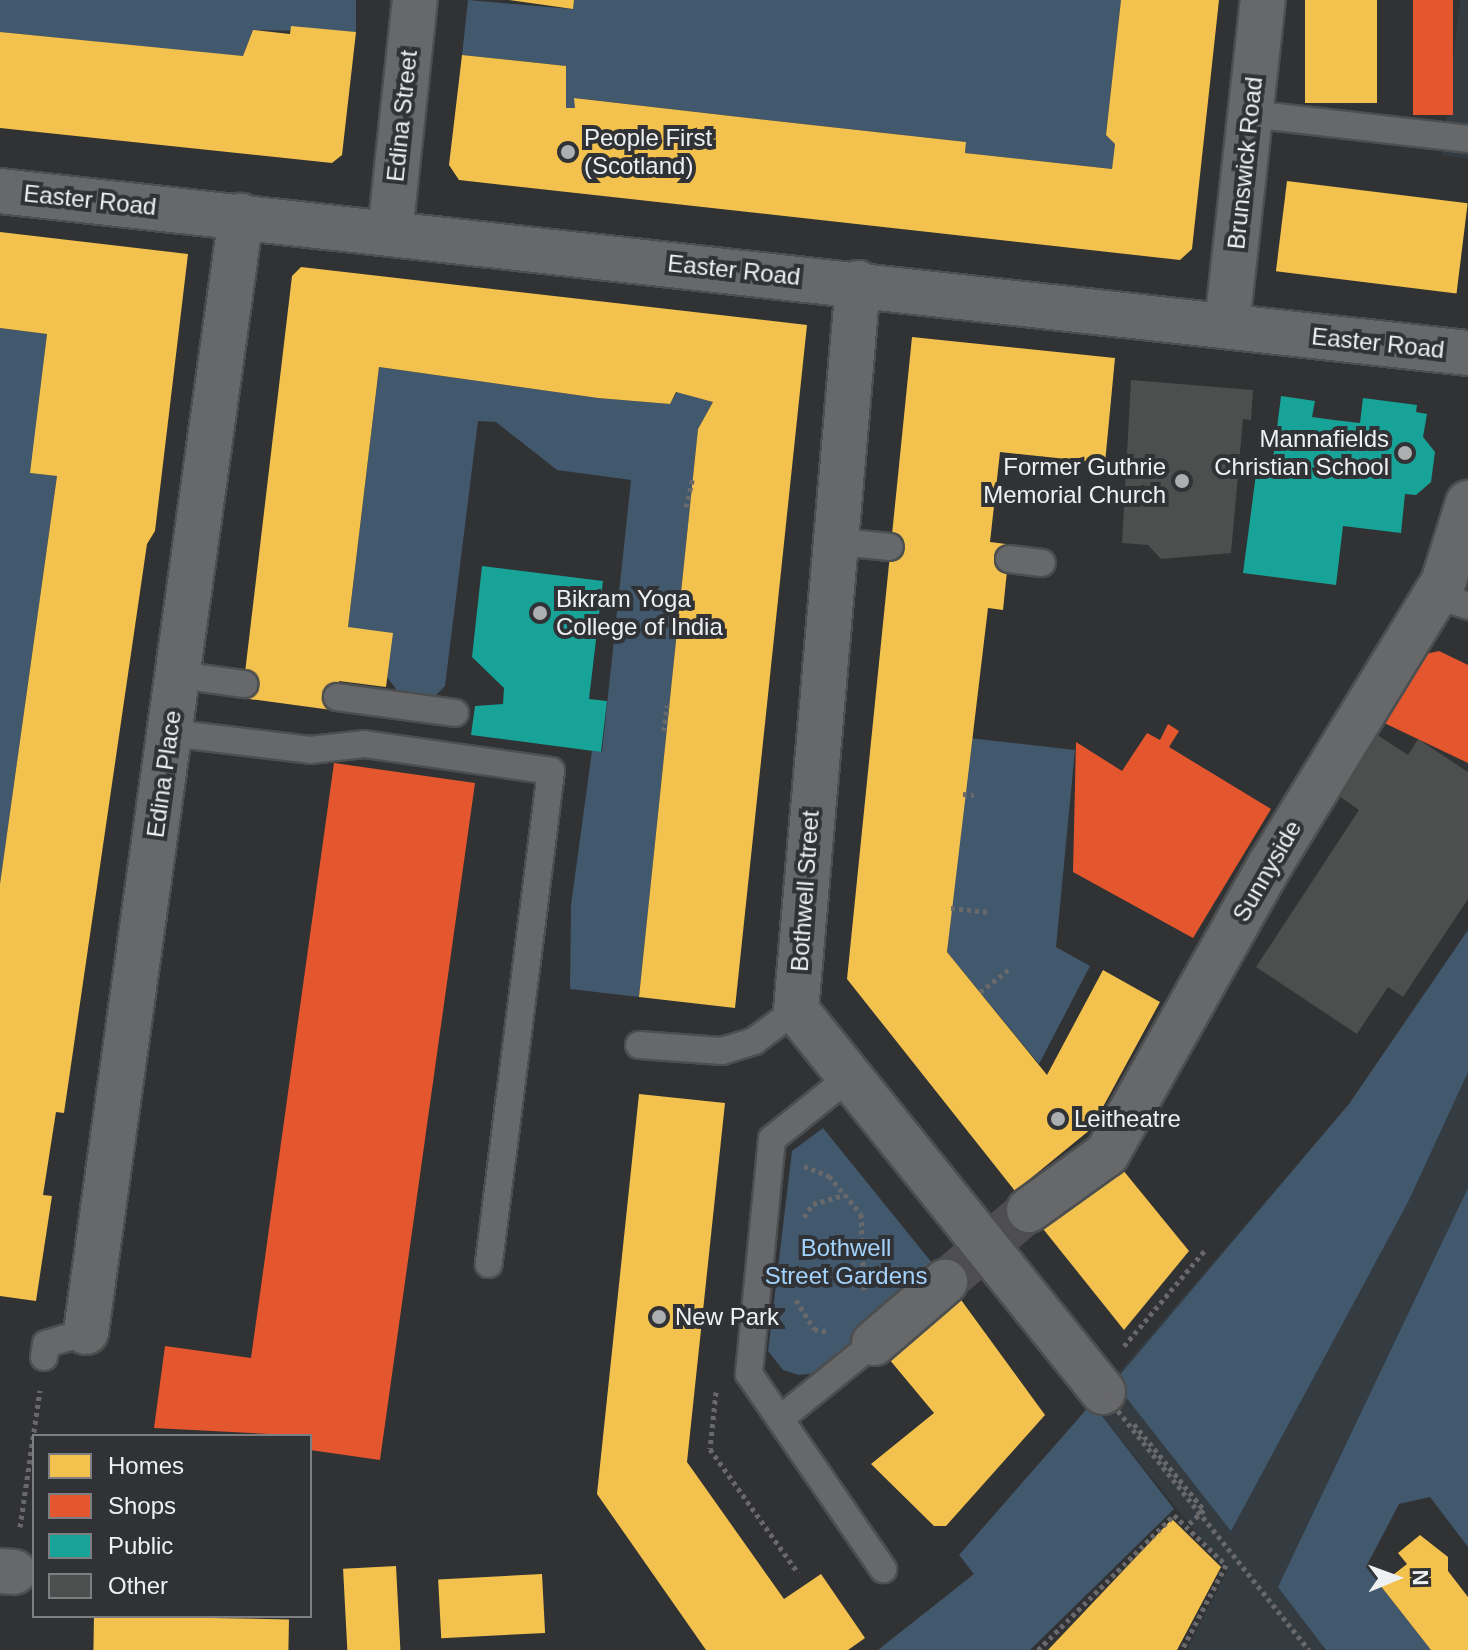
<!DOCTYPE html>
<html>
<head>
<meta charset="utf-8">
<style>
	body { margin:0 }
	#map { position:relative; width:1468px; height:1650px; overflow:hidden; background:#313234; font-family:Helvetica,sans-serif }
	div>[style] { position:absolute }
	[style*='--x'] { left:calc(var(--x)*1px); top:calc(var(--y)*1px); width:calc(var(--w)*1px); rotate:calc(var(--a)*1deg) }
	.built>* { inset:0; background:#343c42 }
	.green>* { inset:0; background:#41586d }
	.homes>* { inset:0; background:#f2c14e; transform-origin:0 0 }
	.shops>* { inset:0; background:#e4572e; transform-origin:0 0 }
	.public>* { inset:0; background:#17a398 }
	.building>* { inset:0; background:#4d4e4e }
	.street-tunnel>* { height:44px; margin-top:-22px; transform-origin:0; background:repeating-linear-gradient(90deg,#4e4e50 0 44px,transparent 0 66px) }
	.path>* { height:5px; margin-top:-2.5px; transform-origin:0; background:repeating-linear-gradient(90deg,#69696b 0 4px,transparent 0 8px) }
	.roads { filter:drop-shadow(2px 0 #4d4e4f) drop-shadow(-2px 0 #4d4e4f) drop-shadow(0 2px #4d4e4f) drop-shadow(0 -2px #4d4e4f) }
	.lane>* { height:26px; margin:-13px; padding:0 13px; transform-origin:13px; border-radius:13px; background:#676869 }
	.street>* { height:44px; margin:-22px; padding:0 22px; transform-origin:22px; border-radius:22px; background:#676869 }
	.secondary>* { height:44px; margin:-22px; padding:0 22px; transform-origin:22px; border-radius:22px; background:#676869 }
	.path-bridge>* { height:5px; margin-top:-2.5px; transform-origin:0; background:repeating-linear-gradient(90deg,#69696b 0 4px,transparent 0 8px) }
	.dots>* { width:22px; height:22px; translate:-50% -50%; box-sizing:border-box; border:4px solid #303235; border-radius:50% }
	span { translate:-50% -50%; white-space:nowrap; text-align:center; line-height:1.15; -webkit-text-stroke:8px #303235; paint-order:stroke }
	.street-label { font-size:24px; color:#eff0f2 }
	.poi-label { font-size:24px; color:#eff0f2 }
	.left { translate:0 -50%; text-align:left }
	.right { translate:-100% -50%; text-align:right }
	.park-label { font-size:24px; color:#a3d2fc }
	.legend { position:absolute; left:32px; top:1434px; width:280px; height:184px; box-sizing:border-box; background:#303235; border:2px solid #7c7e81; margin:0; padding:10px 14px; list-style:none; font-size:24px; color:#eff0f2 }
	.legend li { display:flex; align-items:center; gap:16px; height:40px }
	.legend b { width:40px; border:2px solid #7c7e81 }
	.north { position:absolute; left:1356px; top:1538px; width:80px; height:80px; -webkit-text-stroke:6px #303235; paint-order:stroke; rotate:89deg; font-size:22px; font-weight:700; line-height:32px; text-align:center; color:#eff0f2 }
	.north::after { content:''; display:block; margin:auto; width:28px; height:36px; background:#eff0f2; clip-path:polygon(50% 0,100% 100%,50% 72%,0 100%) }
</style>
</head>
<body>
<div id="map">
	<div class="built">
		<div style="clip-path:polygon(1460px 0,1468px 0,1468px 159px,1442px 155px)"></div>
		<div style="clip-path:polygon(1468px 930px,1468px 1355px,1322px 1650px,1187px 1650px,1227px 1571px,1092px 1403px,1349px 1104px)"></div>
	</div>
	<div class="green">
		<div style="clip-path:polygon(0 0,356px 0,356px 32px,253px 30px,243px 56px,213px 54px,0 32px)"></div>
		<div style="clip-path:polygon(468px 0,572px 9px,574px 0,1121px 0,1106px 135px,1115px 144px,1112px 169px,965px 153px,966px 142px,722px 115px,575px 98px,575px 108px,566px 108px,566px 66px,462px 55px)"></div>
		<div style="clip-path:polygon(0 328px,47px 334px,31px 473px,57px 476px,0 884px)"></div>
		<div style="clip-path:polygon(379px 367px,598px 398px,670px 404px,677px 392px,713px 402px,698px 429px,639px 997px,570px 989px,571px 905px,592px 751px,602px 752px,631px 480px,557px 470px,496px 422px,478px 421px,445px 686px,433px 698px,400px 694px,348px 627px)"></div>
		<div style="clip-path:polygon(969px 738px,1075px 750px,1056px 947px,1090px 966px,1039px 1064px,947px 952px)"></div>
		<div style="clip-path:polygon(1468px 930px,1468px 1072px,1408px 1202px,1231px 1531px,1114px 1382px,1349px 1104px)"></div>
		<div style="clip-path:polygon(823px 1128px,937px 1269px,819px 1373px,799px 1375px,783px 1370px,768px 1351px,792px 1151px)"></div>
		<div style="clip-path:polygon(1468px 1188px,1468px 1547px,1430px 1497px,1399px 1504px,1366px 1567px,1431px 1650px,1326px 1650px,1278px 1587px)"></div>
		<div style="clip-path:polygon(1092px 1403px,1174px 1509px,1030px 1650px,878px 1650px,974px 1574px,959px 1555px)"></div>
	</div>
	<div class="homes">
		<div style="clip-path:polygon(509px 0,574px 0,573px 9px)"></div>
		<div style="clip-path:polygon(1121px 0,1219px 0,1192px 249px,1180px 260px,459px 180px,449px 165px,462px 55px,566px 66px,566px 108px,575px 108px,574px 98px,722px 115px,966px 142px,965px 153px,1112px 169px,1115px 144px,1106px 135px)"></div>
		<div style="left:1305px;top:0;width:72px;height:103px"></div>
		<div style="clip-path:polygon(291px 26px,356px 32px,342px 155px,332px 163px,0 128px,0 32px,243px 56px,253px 30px,290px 34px)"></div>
		<div style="left:1287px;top:181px;width:182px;height:91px;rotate:7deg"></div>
		<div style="clip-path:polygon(0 232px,188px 254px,155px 531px,147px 544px,64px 1113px,56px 1112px,43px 1195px,52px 1196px,36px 1301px,0 1296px,0 884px,57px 476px,30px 473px,47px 334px,0 328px)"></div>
		<div style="clip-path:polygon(301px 267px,807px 325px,735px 1008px,639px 997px,698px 429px,713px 402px,676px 392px,670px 404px,598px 398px,379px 367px,348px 627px,393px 633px,386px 687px,339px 681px,339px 711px,242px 698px,292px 276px)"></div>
		<div style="clip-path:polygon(912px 337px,1115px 358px,1105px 463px,1000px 452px,990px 542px,1022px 546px,1022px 553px,1009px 551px,1003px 610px,988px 608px,947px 952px,1047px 1075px,1103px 970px,1160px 1002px,1091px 1129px,1015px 1191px,847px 979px)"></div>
		<div style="clip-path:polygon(639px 1094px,725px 1103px,687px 1462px,784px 1599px,821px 1574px,865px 1638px,848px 1650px,706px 1650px,597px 1494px)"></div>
		<div style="clip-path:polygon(1118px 1164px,1189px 1251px,1124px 1330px,1040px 1225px)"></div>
		<div style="clip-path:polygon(956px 1293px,1045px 1415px,946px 1526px,934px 1526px,871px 1464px,934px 1413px,884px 1353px)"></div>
		<div style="clip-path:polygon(1172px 1519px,1221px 1567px,1177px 1650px,1048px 1650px)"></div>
		<div style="clip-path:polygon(1420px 1535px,1448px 1557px,1448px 1571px,1468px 1597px,1468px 1650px,1431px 1650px,1380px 1585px,1407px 1564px,1398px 1553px)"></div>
		<div style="left:396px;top:1566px;width:84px;height:53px;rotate:87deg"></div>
		<div style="left:542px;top:1574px;width:59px;height:104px;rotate:87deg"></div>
		<div style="left:94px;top:1616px;width:195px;height:34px;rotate:1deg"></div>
	</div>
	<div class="shops">
		<div style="left:1413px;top:0;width:40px;height:115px"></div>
		<div style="clip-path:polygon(1439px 651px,1468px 665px,1468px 763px,1378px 720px,1408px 658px)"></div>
		<div style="clip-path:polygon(1168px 724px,1179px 731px,1169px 747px,1271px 809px,1193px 938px,1073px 872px,1076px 742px,1122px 771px,1147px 733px,1160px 740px)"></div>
		<div style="clip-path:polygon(334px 763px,475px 783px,380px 1460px,310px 1450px,310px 1436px,154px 1428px,165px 1346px,251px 1358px)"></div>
	</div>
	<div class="public">
		<div style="clip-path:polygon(1281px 396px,1315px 401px,1312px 417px,1334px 420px,1360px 423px,1363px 398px,1417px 405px,1416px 412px,1427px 414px,1423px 437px,1435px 452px,1431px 482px,1416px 495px,1405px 494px,1401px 533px,1343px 526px,1336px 585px,1243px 573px,1256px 474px,1271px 476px)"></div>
		<div style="clip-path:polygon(482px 566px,603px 581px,589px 699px,607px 701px,601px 752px,471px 735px,475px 706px,503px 704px,504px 688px,472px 657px)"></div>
	</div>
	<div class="building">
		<div style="clip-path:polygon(1131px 380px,1253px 390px,1251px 420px,1243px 419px,1231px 553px,1161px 559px,1148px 545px,1122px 543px)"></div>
		<div style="clip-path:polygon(1371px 731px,1408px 755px,1418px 739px,1468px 772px,1468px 899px,1403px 997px,1388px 987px,1357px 1034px,1256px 967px,1359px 810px,1332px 791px)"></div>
	</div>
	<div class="street-tunnel">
		<div style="--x:945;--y:1282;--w:111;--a:-40.6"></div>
	</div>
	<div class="path">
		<div style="--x:686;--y:507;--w:28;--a:-77"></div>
		<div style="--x:676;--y:617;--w:23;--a:-75"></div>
		<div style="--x:664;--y:731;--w:26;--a:-83"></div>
		<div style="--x:963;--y:794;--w:11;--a:5"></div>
		<div style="--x:951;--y:908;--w:37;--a:6"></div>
		<div style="--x:980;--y:992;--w:37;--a:-38"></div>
		<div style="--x:804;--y:1166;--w:27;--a:22"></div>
		<div style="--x:829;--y:1176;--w:50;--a:49.9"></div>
		<div style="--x:861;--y:1214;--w:76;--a:87.7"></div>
		<div style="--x:804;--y:1217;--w:16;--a:-55"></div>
		<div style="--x:813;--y:1204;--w:33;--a:-16"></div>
		<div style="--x:796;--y:1300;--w:34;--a:58"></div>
		<div style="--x:814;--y:1329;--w:15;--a:11"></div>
		<div style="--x:1124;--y:1346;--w:127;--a:-49.8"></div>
		<div style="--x:716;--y:1392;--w:57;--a:96"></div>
		<div style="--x:710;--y:1449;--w:152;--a:54.6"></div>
		<div style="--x:1134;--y:1424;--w:111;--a:50.9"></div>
		<div style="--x:1204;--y:1510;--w:23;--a:137"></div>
		<div style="--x:20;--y:1527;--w:138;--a:-81.7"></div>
		<div style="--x:1038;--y:1650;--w:192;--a:-44.8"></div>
		<div style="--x:1174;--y:1515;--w:72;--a:43.9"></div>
		<div style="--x:1226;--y:1565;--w:96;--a:117.4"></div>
	</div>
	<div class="roads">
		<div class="lane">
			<div style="--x:1250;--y:114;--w:219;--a:6.5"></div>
			<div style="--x:831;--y:541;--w:59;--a:5.8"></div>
			<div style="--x:1009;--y:559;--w:33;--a:7"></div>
			<div style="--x:1435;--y:595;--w:35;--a:18"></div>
			<div style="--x:178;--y:675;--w:67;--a:7.8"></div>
			<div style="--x:337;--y:697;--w:119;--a:7.7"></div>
			<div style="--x:170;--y:733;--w:141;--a:6.9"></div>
			<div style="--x:310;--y:750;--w:54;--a:-6.3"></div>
			<div style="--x:364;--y:744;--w:189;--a:8.2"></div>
			<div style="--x:551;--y:771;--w:497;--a:97.2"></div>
			<div style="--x:639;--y:1045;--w:83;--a:4.1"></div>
			<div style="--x:722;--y:1051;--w:34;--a:-17"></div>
			<div style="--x:754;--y:1041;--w:52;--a:-36.4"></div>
			<div style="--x:848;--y:1078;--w:97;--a:141.2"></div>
			<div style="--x:772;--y:1139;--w:236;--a:95.6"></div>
			<div style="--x:749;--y:1374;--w:237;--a:55.5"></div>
			<div style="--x:44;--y:1357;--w:13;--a:-81"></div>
			<div style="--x:46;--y:1344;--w:42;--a:-16.7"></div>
			<div style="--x:780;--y:1419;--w:121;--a:-39"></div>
		</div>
		<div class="street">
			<div style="--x:390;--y:233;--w:234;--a:-83.9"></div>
			<div style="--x:858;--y:283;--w:730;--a:94.87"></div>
			<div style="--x:796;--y:1010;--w:490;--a:51.2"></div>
			<div style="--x:1227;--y:325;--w:327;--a:-83.7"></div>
			<div style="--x:1029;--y:1210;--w:96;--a:-35.7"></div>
			<div style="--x:1107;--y:1154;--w:332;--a:-60.6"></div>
			<div style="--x:1270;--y:865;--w:331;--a:-58.5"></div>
			<div style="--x:1443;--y:583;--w:84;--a:-72.6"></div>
			<div style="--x:86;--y:1332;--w:1127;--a:-82.09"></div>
			<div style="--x:874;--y:1343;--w:94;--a:-40.7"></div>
			<div style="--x:0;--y:1571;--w:14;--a:4"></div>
		</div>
		<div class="secondary">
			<div style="--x:0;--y:191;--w:1477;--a:6.3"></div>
		</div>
	</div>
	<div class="path-bridge">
		<div style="--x:1103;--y:1392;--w:330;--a:51.4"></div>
	</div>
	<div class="dots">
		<div style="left:568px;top:152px;background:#acaeb0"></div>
		<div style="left:1405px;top:453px;background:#acaeb0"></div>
		<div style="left:1182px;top:481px;background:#acaeb0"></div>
		<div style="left:540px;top:613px;background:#acaeb0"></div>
		<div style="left:1058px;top:1119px;background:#acaeb0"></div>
		<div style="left:659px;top:1317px;background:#acaeb0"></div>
	</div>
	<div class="street-label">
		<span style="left:402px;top:116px;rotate:-84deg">Edina Street</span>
		<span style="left:1245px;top:163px;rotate:-84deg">Brunswick Road</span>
		<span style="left:90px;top:200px;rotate:6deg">Easter Road</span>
		<span style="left:734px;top:270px;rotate:6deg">Easter Road</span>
		<span style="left:1378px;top:343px;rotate:6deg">Easter Road</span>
		<span style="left:164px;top:774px;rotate:-82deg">Edina Place</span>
		<span style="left:1267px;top:871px;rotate:-60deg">Sunnyside</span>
		<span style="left:805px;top:891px;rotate:-86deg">Bothwell Street</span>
	</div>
	<div class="poi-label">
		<span class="left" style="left:584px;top:152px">People First<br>(Scotland)</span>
		<span class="right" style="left:1389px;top:453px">Mannafields<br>Christian School</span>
		<span class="right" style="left:1166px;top:481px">Former Guthrie<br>Memorial Church</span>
		<span class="left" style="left:556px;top:613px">Bikram Yoga<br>College of India</span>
		<span class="left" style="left:1074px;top:1119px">Leitheatre</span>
		<span class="left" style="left:675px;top:1317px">New Park</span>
	</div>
	<div class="park-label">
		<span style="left:846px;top:1262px">Bothwell<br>Street Gardens</span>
	</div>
	<ul class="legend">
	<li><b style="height:22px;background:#f2c14e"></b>Homes</li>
	<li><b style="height:22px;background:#e4572e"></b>Shops</li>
	<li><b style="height:22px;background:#17a398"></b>Public</li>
	<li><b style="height:22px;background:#4d4e4e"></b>Other</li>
	</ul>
	<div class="north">N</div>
</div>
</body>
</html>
